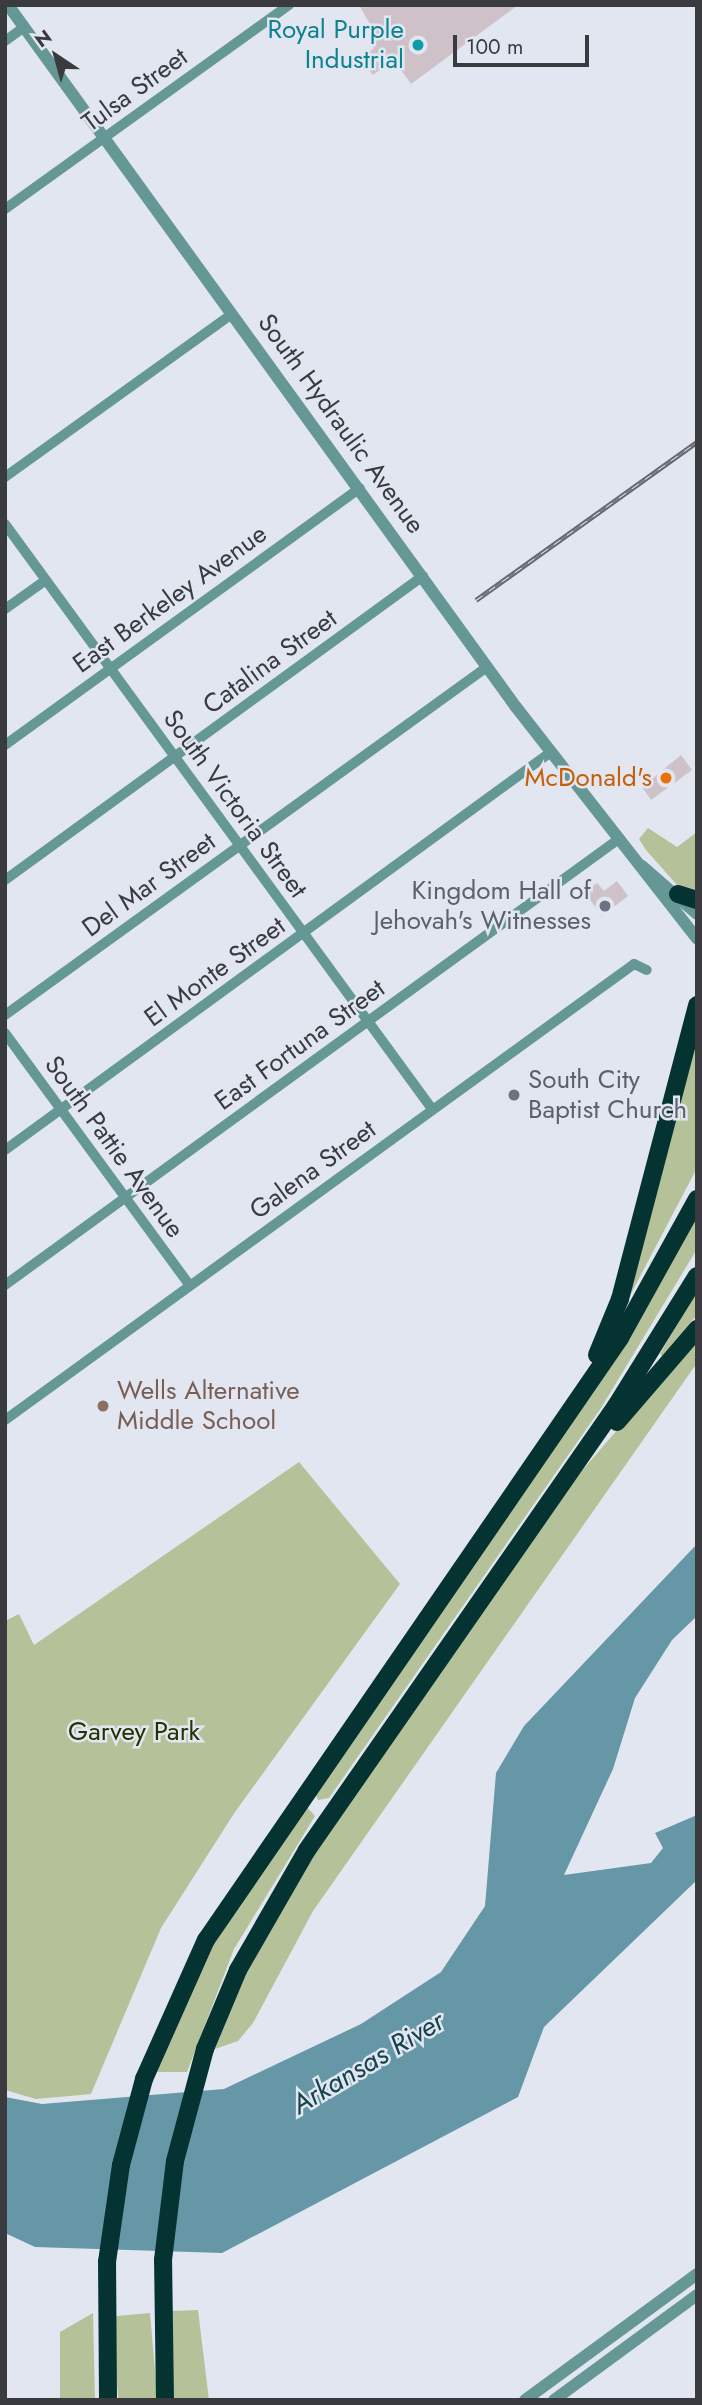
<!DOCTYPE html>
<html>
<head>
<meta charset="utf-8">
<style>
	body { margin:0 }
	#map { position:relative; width:702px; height:2405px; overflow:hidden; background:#e2e6f1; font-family:Jost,sans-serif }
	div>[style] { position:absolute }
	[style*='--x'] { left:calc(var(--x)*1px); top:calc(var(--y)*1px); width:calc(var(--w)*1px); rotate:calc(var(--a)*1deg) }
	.green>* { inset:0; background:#b5c299; transform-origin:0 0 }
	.water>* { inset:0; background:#6597a7 }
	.building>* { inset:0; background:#cec2c8 }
	.minor>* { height:10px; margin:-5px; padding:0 5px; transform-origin:5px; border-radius:5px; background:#659795 }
	.tertiary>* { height:12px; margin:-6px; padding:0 6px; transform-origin:6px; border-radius:6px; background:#659795 }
	.motorway>* { height:18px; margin:-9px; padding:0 9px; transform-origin:9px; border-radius:9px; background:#043332 }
	.rail>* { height:5px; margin-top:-2.5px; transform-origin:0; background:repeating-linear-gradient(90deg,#e2e6f1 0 8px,#66696f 0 16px); box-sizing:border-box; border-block:2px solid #66696f }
	.dots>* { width:19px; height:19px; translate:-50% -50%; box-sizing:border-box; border:4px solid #e2e6f1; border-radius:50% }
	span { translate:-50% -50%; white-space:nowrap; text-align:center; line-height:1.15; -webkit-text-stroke:5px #e2e6f1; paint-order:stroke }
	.culture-label { font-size:26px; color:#0d838f }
	.right { translate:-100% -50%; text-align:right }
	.street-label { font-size:26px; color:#393b3f }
	.food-label { font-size:26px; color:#c56008 }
	.worship-label { font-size:26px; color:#5b616d }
	.left { translate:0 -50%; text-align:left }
	.education-label { font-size:26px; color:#785e54 }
	.park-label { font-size:26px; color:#263100 }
	.water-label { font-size:28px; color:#14424e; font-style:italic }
	.frame { position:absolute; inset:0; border:7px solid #393b3f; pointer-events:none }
	.north { position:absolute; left:21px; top:21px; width:70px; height:70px; -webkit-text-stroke:5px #e2e6f1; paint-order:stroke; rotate:324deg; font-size:19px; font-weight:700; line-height:28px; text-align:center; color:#393b3f }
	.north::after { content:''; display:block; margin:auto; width:24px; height:32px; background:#393b3f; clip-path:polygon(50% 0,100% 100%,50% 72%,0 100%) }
	.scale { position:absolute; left:453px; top:35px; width:136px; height:32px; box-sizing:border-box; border:4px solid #393b3f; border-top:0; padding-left:9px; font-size:21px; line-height:24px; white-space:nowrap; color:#393b3f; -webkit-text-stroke:5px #e2e6f1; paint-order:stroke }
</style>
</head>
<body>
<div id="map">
	<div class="green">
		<div style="clip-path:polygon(648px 828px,677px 847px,697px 832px,697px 893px,677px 885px,646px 850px,639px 839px)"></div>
		<div style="clip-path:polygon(697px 1025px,697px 1168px,624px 1307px)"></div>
		<div style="clip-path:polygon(697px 1210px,697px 1249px,601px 1408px,329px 1798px,318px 1800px,315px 1793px)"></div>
		<div style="clip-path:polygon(697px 1290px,697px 1315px,662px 1356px,660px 1354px)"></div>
		<div style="clip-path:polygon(697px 1338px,697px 1363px,313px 1911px,253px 2023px,238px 2041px,215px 2049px,246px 1970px,304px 1869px,573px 1481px)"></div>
		<div style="clip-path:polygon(299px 1462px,400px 1584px,235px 1812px,161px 1928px,91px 2094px,36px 2099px,5px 2090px,5px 1621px,19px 1614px,34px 1645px)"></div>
		<div style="clip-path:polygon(305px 1805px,315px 1816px,234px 1949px,187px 2072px,156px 2072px,202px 1962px)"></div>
		<div style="clip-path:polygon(198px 2310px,209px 2400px,173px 2400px,170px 2311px)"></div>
		<div style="clip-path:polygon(93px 2313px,95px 2400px,60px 2400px,60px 2332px)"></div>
		<div style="left:150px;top:2313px;width:87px;height:39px;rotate:85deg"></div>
	</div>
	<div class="water">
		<div style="clip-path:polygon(697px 1544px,697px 1616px,672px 1640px,635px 1698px,613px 1769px,564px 1875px,651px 1863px,663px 1848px,655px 1833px,697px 1815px,697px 1880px,544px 2027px,518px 2097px,222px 2253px,35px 2247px,5px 2233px,5px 2097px,42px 2104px,224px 2089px,361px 2024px,441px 1972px,485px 1906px,496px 1773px,524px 1726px)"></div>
	</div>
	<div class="building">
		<div style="clip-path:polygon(359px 5px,518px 5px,411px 84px,394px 60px,373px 75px,360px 59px,374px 48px,370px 42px,377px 36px)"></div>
		<div style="clip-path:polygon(681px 755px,692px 770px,651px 800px,642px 787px)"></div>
		<div style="clip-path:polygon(617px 881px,628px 896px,602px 916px,584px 892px,597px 883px,604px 891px)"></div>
	</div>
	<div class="minor">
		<div style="--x:5;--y:41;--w:24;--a:-36"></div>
		<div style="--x:5;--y:209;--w:350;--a:-35.7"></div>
		<div style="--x:5;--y:477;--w:279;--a:-35.7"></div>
		<div style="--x:5;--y:524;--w:724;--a:53.87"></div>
		<div style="--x:5;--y:609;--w:50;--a:-35.3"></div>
		<div style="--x:5;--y:745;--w:438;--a:-35.9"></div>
		<div style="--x:5;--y:880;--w:517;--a:-36.03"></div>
		<div style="--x:5;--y:1015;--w:594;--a:-35.83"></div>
		<div style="--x:5;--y:1033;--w:313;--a:53.8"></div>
		<div style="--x:5;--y:1150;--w:676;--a:-36.09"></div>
		<div style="--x:5;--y:1285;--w:760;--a:-36.01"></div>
		<div style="--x:5;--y:1420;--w:777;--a:-35.94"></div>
		<div style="--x:634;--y:964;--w:14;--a:25"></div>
	</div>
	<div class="tertiary">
		<div style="--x:8;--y:5;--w:867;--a:54.11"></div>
		<div style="--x:516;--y:707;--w:294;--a:52"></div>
		<div style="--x:642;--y:866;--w:73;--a:41.1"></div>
		<div style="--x:525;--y:2400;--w:213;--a:-36.2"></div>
		<div style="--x:554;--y:2400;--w:177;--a:-36.3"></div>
	</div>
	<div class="motorway">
		<div style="--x:678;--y:894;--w:20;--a:18"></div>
		<div style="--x:597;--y:1355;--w:61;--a:-67.7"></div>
		<div style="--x:620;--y:1299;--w:304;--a:-75.3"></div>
		<div style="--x:617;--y:1422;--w:123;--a:-49.3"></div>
		<div style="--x:108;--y:2400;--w:138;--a:-90.4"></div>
		<div style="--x:107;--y:2262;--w:98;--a:-81.8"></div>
		<div style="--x:121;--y:2165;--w:89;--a:-75"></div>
		<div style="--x:144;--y:2079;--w:152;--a:-66"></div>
		<div style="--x:206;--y:1940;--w:731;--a:-55.48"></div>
		<div style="--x:620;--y:1338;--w:159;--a:-61"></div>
		<div style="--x:165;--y:2400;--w:140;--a:-90.8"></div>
		<div style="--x:163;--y:2260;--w:100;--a:-83.1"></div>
		<div style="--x:175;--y:2161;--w:116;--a:-75"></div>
		<div style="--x:205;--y:2049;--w:86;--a:-67.3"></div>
		<div style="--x:238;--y:1970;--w:138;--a:-60.1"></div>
		<div style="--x:307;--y:1850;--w:541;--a:-55.16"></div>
		<div style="--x:616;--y:1406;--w:153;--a:-58.1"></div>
	</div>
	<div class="rail">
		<div style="--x:476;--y:600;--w:272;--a:-35.6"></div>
	</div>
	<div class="dots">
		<div style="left:418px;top:45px;background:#0f9aa8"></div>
		<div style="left:666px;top:778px;background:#e8710a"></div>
		<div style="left:605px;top:906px;background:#6b7280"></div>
		<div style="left:514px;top:1095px;background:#6b7280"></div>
		<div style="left:103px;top:1406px;background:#8d6e63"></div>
	</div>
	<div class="culture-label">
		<span class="right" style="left:404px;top:45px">Royal Purple<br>Industrial</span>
	</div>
	<div class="street-label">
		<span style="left:135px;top:90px;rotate:-36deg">Tulsa Street</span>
		<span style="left:341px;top:424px;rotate:54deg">South Hydraulic Avenue</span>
		<span style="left:170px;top:599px;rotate:-36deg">East Berkeley Avenue</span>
		<span style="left:270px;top:662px;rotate:-36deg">Catalina Street</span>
		<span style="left:235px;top:804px;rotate:54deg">South Victoria Street</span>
		<span style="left:149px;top:885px;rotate:-36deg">Del Mar Street</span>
		<span style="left:215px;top:972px;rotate:-36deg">El Monte Street</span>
		<span style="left:300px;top:1045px;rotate:-36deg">East Fortuna Street</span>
		<span style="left:114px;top:1147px;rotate:54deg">South Pattie Avenue</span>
		<span style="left:313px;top:1170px;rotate:-36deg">Galena Street</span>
	</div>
	<div class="food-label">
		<span class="right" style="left:652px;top:778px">McDonald's</span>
	</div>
	<div class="worship-label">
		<span class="right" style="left:591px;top:906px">Kingdom Hall of<br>Jehovah's Witnesses</span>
		<span class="left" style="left:528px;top:1095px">South City<br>Baptist Church</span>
	</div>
	<div class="education-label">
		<span class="left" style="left:117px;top:1406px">Wells Alternative<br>Middle School</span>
	</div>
	<div class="park-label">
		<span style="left:134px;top:1732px">Garvey Park</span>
	</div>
	<div class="water-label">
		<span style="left:368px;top:2063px;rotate:-31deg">Arkansas River</span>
	</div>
	<div class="frame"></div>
	<div class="north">N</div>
	<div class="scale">100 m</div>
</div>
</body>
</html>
